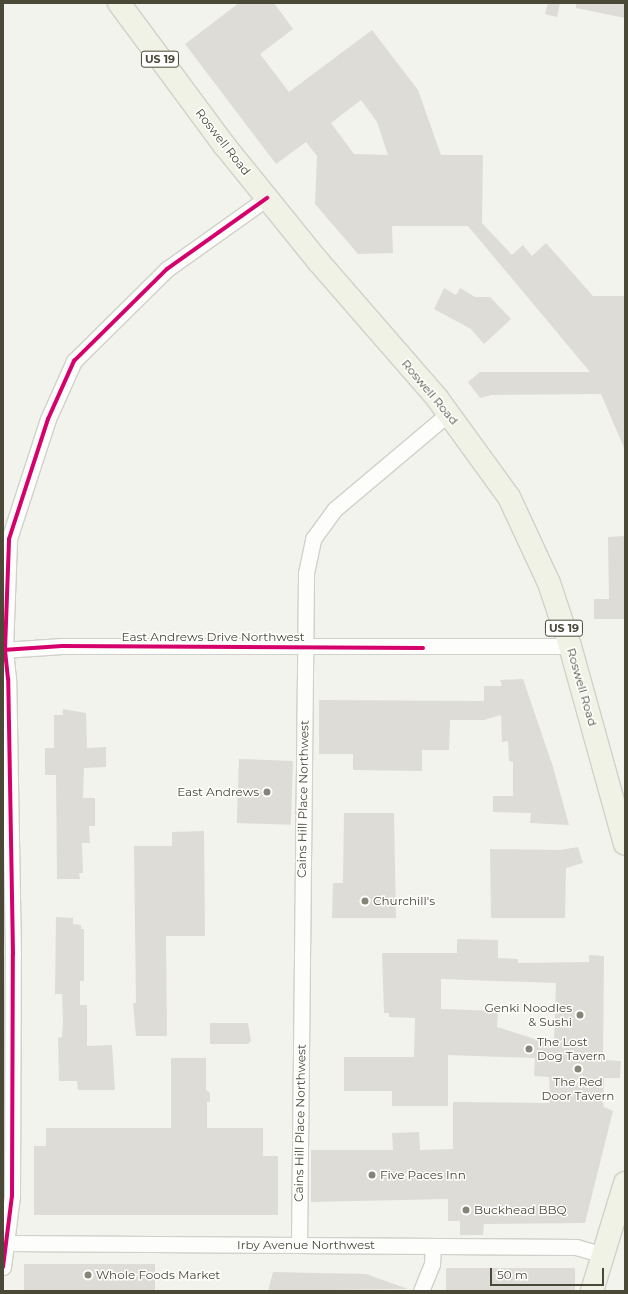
<!DOCTYPE html>
<html>
<head>
<meta charset="utf-8">
<style>
	body { margin:0 }
	#map { position:relative; width:628px; height:1294px; overflow:hidden; background:#f3f3ee; font-family:Montserrat,sans-serif }
	div>[style] { position:absolute }
	[style*='--x'] { left:calc(var(--x)*1px); top:calc(var(--y)*1px); width:calc(var(--w)*1px); rotate:calc(var(--a)*1deg) }
	.building>* { inset:0; background:#dddcd6; transform-origin:0 0 }
	.roads { filter:drop-shadow(1px 0 #d1d1cb) drop-shadow(-1px 0 #d1d1cb) drop-shadow(0 1px #d1d1cb) drop-shadow(0 -1px #d1d1cb) }
	.minor>* { height:15px; margin:-7.5px; padding:0 7.5px; transform-origin:7.5px; border-radius:7.5px; background:#fdfdfc }
	.primary>* { height:22px; margin:-11px; padding:0 11px; transform-origin:11px; border-radius:11px; background:#f1f2e6 }
	.cycleway>* { height:4px; margin:-2px; padding:0 2px; transform-origin:2px; border-radius:2px; background:#d6006c }
	.dots>* { width:11px; height:11px; translate:-50% -50%; box-sizing:border-box; border:2px solid #fff; border-radius:50% }
	span { translate:-50% -50%; white-space:nowrap; text-align:center; line-height:1.15; -webkit-text-stroke:3px #fff; paint-order:stroke }
	.shield-label span { padding:1px 3px; background:#fff; border:1px solid; border-radius:3px; -webkit-text-stroke-width:0 }
	.shield-label { font-size:11px; color:#4a4938; font-weight:700 }
	.street-label { font-size:12px; color:#4a4938 }
	.poi-label { font-size:12px; color:#4a4938 }
	.right { translate:-100% -50%; text-align:right }
	.left { translate:0 -50%; text-align:left }
	.frame { position:absolute; inset:0; border:4px solid #4a4938; pointer-events:none }
	.scale { position:absolute; left:490px; top:1268px; width:114px; height:18px; box-sizing:border-box; border:2px solid #4a4938; border-top:0; padding-left:5px; font-size:12px; line-height:14px; white-space:nowrap; color:#4a4938; -webkit-text-stroke:3px #fff; paint-order:stroke }
</style>
</head>
<body>
<div id="map">
	<div class="building">
		<div style="clip-path:polygon(evenodd,239px 3px,274px 3px,293px 29px,260px 54px,289px 92px,372px 30px,418px 90px,441px 155px,483px 155px,482px 223px,512px 255px,523px 245px,532px 256px,546px 243px,593px 296px,625px 296px,625px 450px,601px 394px,492px 395px,480px 398px,468px 382px,480px 372px,590px 372px,468px 226px,392px 226px,393px 253px,358px 254px,315px 204px,317px 156px,306px 142px,276px 164px,185px 44px,239px 3px,361px 100px,377px 122px,388px 155px,354px 154px,331px 123px,361px 100px)"></div>
		<div style="clip-path:polygon(548px 3px,560px 3px,557px 17px,545px 14px)"></div>
		<div style="clip-path:polygon(576px 3px,625px 3px,625px 18px,576px 8px)"></div>
		<div style="clip-path:polygon(444px 288px,456px 295px,460px 288px,475px 297px,490px 297px,511px 319px,484px 344px,471px 329px,434px 309px)"></div>
		<div style="clip-path:polygon(625px 536px,625px 619px,594px 619px,594px 599px,609px 599px,608px 537px)"></div>
		<div style="clip-path:polygon(523px 679px,553px 767px,569px 825px,530px 823px,531px 813px,493px 812px,493px 796px,513px 796px,513px 762px,509px 761px,508px 741px,502px 742px,501px 715px,484px 720px,450px 720px,449px 750px,422px 750px,422px 771px,353px 770px,353px 754px,319px 754px,319px 700px,484px 701px,484px 686px,502px 686px,500px 680px)"></div>
		<div style="clip-path:polygon(63px 709px,86px 713px,87px 748px,106px 747px,106px 767px,84px 768px,83px 798px,95px 798px,95px 826px,89px 826px,90px 843px,82px 843px,83px 873px,79px 873px,80px 879px,57px 879px,56px 775px,45px 775px,45px 748px,54px 748px,54px 715px,63px 715px)"></div>
		<div style="left:239px;top:759px;width:54px;height:64px;rotate:2deg"></div>
		<div style="clip-path:polygon(344px 813px,394px 813px,396px 918px,332px 918px,333px 883px,343px 883px)"></div>
		<div style="clip-path:polygon(204px 831px,205px 936px,166px 936px,167px 1036px,136px 1036px,133px 1003px,136px 1003px,134px 846px,172px 846px,172px 832px)"></div>
		<div style="clip-path:polygon(578px 847px,583px 863px,566px 868px,565px 918px,491px 918px,490px 849px,560px 850px)"></div>
		<div style="clip-path:polygon(56px 917px,73px 918px,73px 924px,81px 925px,81px 929px,84px 929px,84px 981px,80px 981px,80px 1005px,87px 1005px,87px 1046px,112px 1045px,115px 1090px,78px 1090px,77px 1081px,59px 1081px,58px 1038px,62px 1037px,63px 1021px,62px 994px,55px 994px)"></div>
		<div style="clip-path:polygon(evenodd,457px 939px,498px 940px,498px 958px,518px 959px,518px 963px,589px 962px,589px 955px,604px 956px,603px 1060px,621px 1061px,620px 1078px,604px 1078px,603px 1103px,604px 1107px,613px 1111px,585px 1223px,484px 1224px,483px 1235px,460px 1235px,460px 1221px,448px 1221px,448px 1199px,311px 1202px,311px 1150px,393px 1150px,392px 1133px,419px 1132px,420px 1150px,453px 1149px,453px 1102px,550px 1103px,549px 1077px,534px 1076px,535px 1058px,448px 1055px,448px 1106px,392px 1106px,392px 1091px,344px 1091px,344px 1057px,414px 1057px,415px 1018px,389px 1017px,389px 1013px,384px 1013px,382px 953px,457px 953px,457px 939px,441px 979px,556px 983px,554px 1041px,538px 1040px,497px 1027px,498px 1011px,441px 1009px,441px 979px)"></div>
		<div style="clip-path:polygon(210px 1023px,248px 1023px,251px 1041px,248px 1044px,210px 1044px)"></div>
		<div style="clip-path:polygon(171px 1058px,206px 1058px,206px 1090px,210px 1093px,210px 1102px,207px 1102px,207px 1128px,263px 1128px,263px 1156px,278px 1156px,278px 1215px,34px 1215px,34px 1146px,46px 1146px,46px 1128px,171px 1128px)"></div>
		<div style="left:24px;top:1264px;width:131px;height:28px"></div>
		<div style="left:446px;top:1268px;width:129px;height:25px"></div>
		<div style="clip-path:polygon(273px 1272px,366px 1274px,408px 1289px,268px 1291px)"></div>
	</div>
	<div class="roads">
		<div class="minor">
			<div style="--x:3;--y:650;--w:59;--a:-3.9"></div>
			<div style="--x:62;--y:646;--w:508;--a:0"></div>
			<div style="--x:8;--y:1243;--w:568;--a:0.4"></div>
			<div style="--x:576;--y:1247;--w:29;--a:16"></div>
			<div style="--x:299;--y:1245;--w:672;--a:-89.4"></div>
			<div style="--x:306;--y:573;--w:35;--a:-78"></div>
			<div style="--x:313;--y:539;--w:37;--a:-54"></div>
			<div style="--x:335;--y:509;--w:149;--a:-40.1"></div>
			<div style="--x:3;--y:1267;--w:72;--a:-82.8"></div>
			<div style="--x:12;--y:1196;--w:242;--a:-89.8"></div>
			<div style="--x:13;--y:954;--w:275;--a:-91"></div>
			<div style="--x:8;--y:679;--w:29;--a:-96"></div>
			<div style="--x:5;--y:650;--w:111;--a:-87.9"></div>
			<div style="--x:9;--y:539;--w:126;--a:-72"></div>
			<div style="--x:48;--y:419;--w:64;--a:-65.9"></div>
			<div style="--x:74;--y:361;--w:131;--a:-44.7"></div>
			<div style="--x:167;--y:269;--w:123;--a:-35.4"></div>
			<div style="--x:421;--y:1291;--w:29;--a:-68"></div>
			<div style="--x:432;--y:1264;--w:18;--a:-87"></div>
		</div>
		<div class="primary">
			<div style="--x:119;--y:3;--w:177;--a:53.5"></div>
			<div style="--x:224;--y:145;--w:149;--a:51"></div>
			<div style="--x:318;--y:261;--w:181;--a:49"></div>
			<div style="--x:437;--y:398;--w:122;--a:54"></div>
			<div style="--x:509;--y:497;--w:95;--a:65.1"></div>
			<div style="--x:549;--y:583;--w:66;--a:71.6"></div>
			<div style="--x:570;--y:646;--w:205;--a:74.5"></div>
			<div style="--x:592;--y:1291;--w:113;--a:-73"></div>
		</div>
	</div>
	<div class="cycleway">
		<div style="--x:3;--y:650;--w:59;--a:-3.9"></div>
		<div style="--x:62;--y:646;--w:361;--a:0.3"></div>
		<div style="--x:3;--y:1267;--w:72;--a:-82.8"></div>
		<div style="--x:12;--y:1196;--w:242;--a:-89.8"></div>
		<div style="--x:13;--y:954;--w:275;--a:-91"></div>
		<div style="--x:8;--y:679;--w:29;--a:-96"></div>
		<div style="--x:5;--y:650;--w:111;--a:-87.9"></div>
		<div style="--x:9;--y:539;--w:126;--a:-72"></div>
		<div style="--x:48;--y:419;--w:64;--a:-65.9"></div>
		<div style="--x:74;--y:361;--w:131;--a:-44.7"></div>
		<div style="--x:167;--y:269;--w:123;--a:-35.4"></div>
	</div>
	<div class="dots">
		<div style="left:267px;top:792px;background:#858478"></div>
		<div style="left:365px;top:901px;background:#858478"></div>
		<div style="left:580px;top:1015px;background:#858478"></div>
		<div style="left:529px;top:1049px;background:#858478"></div>
		<div style="left:578px;top:1069px;background:#858478"></div>
		<div style="left:372px;top:1175px;background:#858478"></div>
		<div style="left:466px;top:1210px;background:#858478"></div>
		<div style="left:88px;top:1275px;background:#858478"></div>
	</div>
	<div class="shield-label">
		<span style="left:160px;top:59px">US 19</span>
		<span style="left:564px;top:628px">US 19</span>
	</div>
	<div class="street-label">
		<span style="left:223px;top:142px;rotate:52deg">Roswell Road</span>
		<span style="left:430px;top:392px;rotate:50deg">Roswell Road</span>
		<span style="left:213px;top:637px">East Andrews Drive Northwest</span>
		<span style="left:582px;top:687px;rotate:74deg">Roswell Road</span>
		<span style="left:303px;top:799px;rotate:-89deg">Cains Hill Place Northwest</span>
		<span style="left:300px;top:1123px;rotate:-89deg">Cains Hill Place Northwest</span>
		<span style="left:306px;top:1245px">Irby Avenue Northwest</span>
	</div>
	<div class="poi-label">
		<span class="right" style="left:259px;top:792px">East Andrews</span>
		<span class="left" style="left:373px;top:901px">Churchill's</span>
		<span class="right" style="left:572px;top:1015px">Genki Noodles<br>&amp; Sushi</span>
		<span class="left" style="left:537px;top:1049px">The Lost<br>Dog Tavern</span>
		<span style="left:578px;top:1089px">The Red<br>Door Tavern</span>
		<span class="left" style="left:380px;top:1175px">Five Paces Inn</span>
		<span class="left" style="left:474px;top:1210px">Buckhead BBQ</span>
		<span class="left" style="left:96px;top:1275px">Whole Foods Market</span>
	</div>
	<div class="frame"></div>
	<div class="scale">50 m</div>
</div>
</body>
</html>
